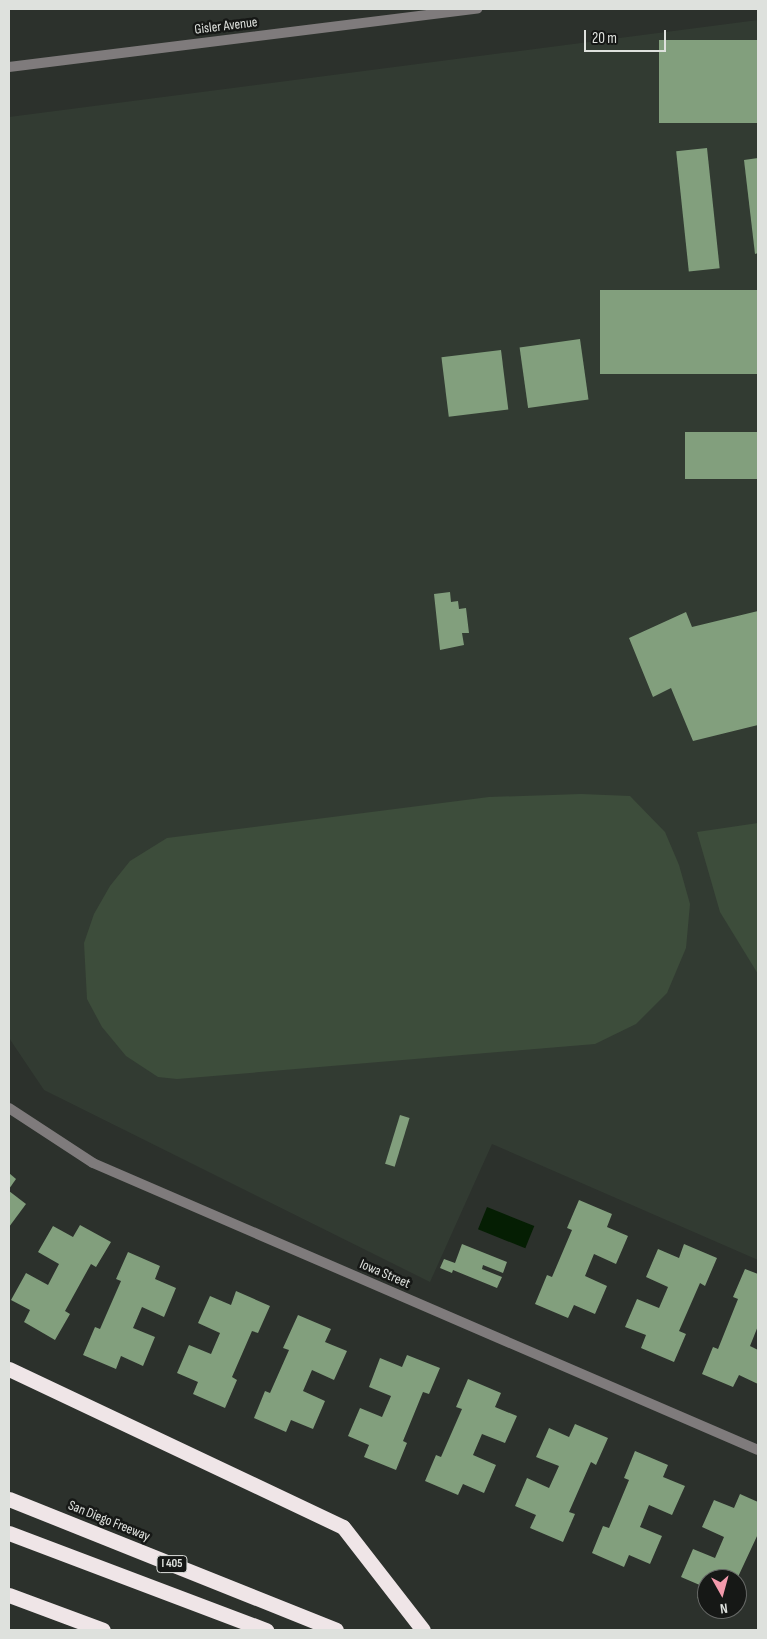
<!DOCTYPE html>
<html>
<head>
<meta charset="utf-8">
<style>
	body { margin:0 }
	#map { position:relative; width:767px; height:1639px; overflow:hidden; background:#2c312c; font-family:"Sofia Sans Condensed",sans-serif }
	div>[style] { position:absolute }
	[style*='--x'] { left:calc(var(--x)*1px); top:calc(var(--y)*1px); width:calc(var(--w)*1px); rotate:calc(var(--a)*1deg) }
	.built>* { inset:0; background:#323b32 }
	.green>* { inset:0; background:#3d4d3b }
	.water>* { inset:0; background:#051e03; transform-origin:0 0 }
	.building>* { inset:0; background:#829f7d; transform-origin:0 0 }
	.minor>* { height:10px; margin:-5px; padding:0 5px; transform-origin:5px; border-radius:5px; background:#7f7b7c }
	.tertiary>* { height:10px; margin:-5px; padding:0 5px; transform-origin:5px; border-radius:5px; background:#7f7b7c }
	.motorway>* { height:15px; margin:-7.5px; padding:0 7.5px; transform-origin:7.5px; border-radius:7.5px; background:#efe5e7 }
	span { translate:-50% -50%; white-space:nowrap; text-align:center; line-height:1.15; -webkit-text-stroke:5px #161816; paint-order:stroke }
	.shield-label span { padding:1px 4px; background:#161816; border:1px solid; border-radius:4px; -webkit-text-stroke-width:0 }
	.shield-label { font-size:12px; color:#dee1dd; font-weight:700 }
	.street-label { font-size:14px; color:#dee1dd }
	.frame { position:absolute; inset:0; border:10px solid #dee1dd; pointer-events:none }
	.north { position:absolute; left:697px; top:1569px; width:50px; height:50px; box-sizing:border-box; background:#161816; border:1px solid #666866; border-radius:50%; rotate:173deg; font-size:14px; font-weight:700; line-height:20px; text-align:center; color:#dee1dd }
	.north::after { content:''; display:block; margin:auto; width:18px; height:22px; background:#f39aac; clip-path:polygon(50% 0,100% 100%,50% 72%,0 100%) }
	.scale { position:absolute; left:584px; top:30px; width:82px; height:22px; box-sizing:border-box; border:2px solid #dee1dd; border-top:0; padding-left:6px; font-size:15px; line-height:18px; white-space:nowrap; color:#dee1dd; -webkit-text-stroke:4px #161816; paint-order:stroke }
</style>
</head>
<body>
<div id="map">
	<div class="built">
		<div style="clip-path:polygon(758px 20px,758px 1260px,492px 1144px,430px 1282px,44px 1090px,9px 1038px,9px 117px)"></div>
	</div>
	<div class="green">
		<div style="clip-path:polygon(581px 794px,630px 796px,665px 832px,679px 865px,690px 904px,686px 948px,667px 993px,636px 1024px,595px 1044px,177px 1079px,158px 1077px,126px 1056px,102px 1027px,87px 999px,84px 943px,94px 914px,110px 886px,130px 861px,167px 838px,489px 797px)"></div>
		<div style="clip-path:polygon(758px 823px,758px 974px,720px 912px,697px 832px)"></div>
	</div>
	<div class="water">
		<div style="left:487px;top:1207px;width:51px;height:24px;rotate:22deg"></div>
	</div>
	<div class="building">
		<div style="left:758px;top:40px;width:83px;height:99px;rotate:90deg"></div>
		<div style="left:707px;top:148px;width:121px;height:31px;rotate:84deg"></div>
		<div style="clip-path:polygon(758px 158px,758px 253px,755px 254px,744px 160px)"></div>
		<div style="left:758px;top:290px;width:84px;height:158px;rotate:90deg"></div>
		<div style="left:580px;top:339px;width:61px;height:61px;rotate:82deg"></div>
		<div style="left:501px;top:350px;width:60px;height:60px;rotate:83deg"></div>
		<div style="left:758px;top:432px;width:47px;height:73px;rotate:90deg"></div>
		<div style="clip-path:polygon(450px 592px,451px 602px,458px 601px,459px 609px,466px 608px,469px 633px,462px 633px,464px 645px,440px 650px,434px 594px)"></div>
		<div style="clip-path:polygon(758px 611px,758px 725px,693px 741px,671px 688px,653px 697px,629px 638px,686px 612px,692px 627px)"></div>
		<div style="left:400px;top:1115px;width:10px;height:51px;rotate:17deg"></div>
		<div style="clip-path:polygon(9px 1173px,16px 1179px,9px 1189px)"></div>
		<div style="clip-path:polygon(9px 1191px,26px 1204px,9px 1227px)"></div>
		<div style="clip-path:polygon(579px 1200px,612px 1214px,607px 1227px,628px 1236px,616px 1264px,594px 1254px,585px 1276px,607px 1286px,595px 1314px,574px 1305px,568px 1318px,535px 1304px,547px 1275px,552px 1277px,572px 1230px,567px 1228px)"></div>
		<div style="clip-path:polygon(80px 1225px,111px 1242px,96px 1267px,91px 1264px,65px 1311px,70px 1314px,55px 1340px,24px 1322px,30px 1310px,11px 1300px,26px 1273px,48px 1285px,59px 1264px,38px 1252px,53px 1226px,73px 1237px)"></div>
		<div style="clip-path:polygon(462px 1244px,507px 1262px,503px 1273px,483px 1265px,482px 1269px,502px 1277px,497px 1288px,453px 1270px,452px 1273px,440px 1268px,444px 1259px,455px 1263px)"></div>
		<div style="clip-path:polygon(684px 1244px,717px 1258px,705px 1286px,700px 1283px,679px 1331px,686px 1334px,674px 1362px,641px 1348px,646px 1335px,625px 1327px,637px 1299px,659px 1308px,668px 1287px,646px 1277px,658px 1249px,679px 1258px)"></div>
		<div style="clip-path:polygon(128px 1252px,160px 1266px,155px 1279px,176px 1288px,164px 1317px,142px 1307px,133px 1328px,155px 1337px,143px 1366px,121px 1356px,116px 1369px,83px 1355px,95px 1327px,100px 1329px,121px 1281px,116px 1279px)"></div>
		<div style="clip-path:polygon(745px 1269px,758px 1274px,758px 1326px,750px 1346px,758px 1350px,758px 1384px,739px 1375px,733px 1387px,702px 1374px,713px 1347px,718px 1349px,738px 1299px,733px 1297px)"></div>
		<div style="clip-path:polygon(236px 1291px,270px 1306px,258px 1333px,252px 1331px,232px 1377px,237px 1380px,225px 1408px,193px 1394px,198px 1382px,177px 1373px,189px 1345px,211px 1354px,220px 1333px,198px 1323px,210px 1296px,231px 1305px)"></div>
		<div style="clip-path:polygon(298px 1315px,331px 1329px,325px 1342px,347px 1351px,334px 1380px,312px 1370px,303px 1391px,325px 1401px,313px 1429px,291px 1420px,286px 1432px,254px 1418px,265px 1391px,270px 1393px,289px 1350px,283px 1348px)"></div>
		<div style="clip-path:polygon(407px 1355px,440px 1368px,429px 1394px,423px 1392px,403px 1441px,407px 1443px,396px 1470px,364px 1457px,369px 1445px,348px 1436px,360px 1408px,382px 1417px,391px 1396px,369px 1387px,380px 1358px,402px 1367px)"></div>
		<div style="clip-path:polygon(468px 1379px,501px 1393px,495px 1407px,517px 1416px,505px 1443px,482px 1434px,473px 1455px,496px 1465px,484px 1493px,463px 1484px,458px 1495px,425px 1481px,436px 1455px,441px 1457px,462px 1409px,456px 1407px)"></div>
		<div style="clip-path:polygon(575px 1424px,608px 1438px,596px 1465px,591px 1462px,569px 1512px,575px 1514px,563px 1542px,530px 1528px,536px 1515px,515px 1506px,527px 1478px,549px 1488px,559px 1466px,536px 1457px,549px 1428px,569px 1437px)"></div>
		<div style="clip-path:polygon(635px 1451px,668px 1465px,663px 1477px,685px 1486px,672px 1515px,649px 1505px,640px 1527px,662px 1536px,650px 1564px,629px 1555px,624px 1567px,592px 1553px,603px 1526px,609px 1528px,629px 1480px,624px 1478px)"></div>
		<div style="clip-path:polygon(740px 1494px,758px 1502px,758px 1534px,737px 1579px,707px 1579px,707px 1602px,697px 1598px,702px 1586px,681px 1577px,693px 1549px,715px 1558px,724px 1537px,702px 1527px,714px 1500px,734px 1508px)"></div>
	</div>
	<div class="minor">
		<div style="--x:9;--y:1108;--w:100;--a:33.2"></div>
		<div style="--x:93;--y:1163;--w:724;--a:23.34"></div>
	</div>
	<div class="tertiary">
		<div style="--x:9;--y:67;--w:472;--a:-7.1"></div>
	</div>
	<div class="motorway">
		<div style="--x:9;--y:1369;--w:369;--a:25.3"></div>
		<div style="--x:343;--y:1527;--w:130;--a:52.2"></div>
		<div style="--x:9;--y:1499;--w:352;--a:21.8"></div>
		<div style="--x:9;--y:1533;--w:275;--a:20.7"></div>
		<div style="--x:9;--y:1595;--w:100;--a:20.4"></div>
	</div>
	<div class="shield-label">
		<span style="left:172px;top:1564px">I 405</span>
	</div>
	<div class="street-label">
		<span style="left:226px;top:26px;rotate:-7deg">Gisler Avenue</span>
		<span style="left:385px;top:1274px;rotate:23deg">Iowa Street</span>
		<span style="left:109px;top:1521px;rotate:22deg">San Diego Freeway</span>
	</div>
	<div class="frame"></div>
	<div class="north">N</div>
	<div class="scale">20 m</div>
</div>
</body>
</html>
